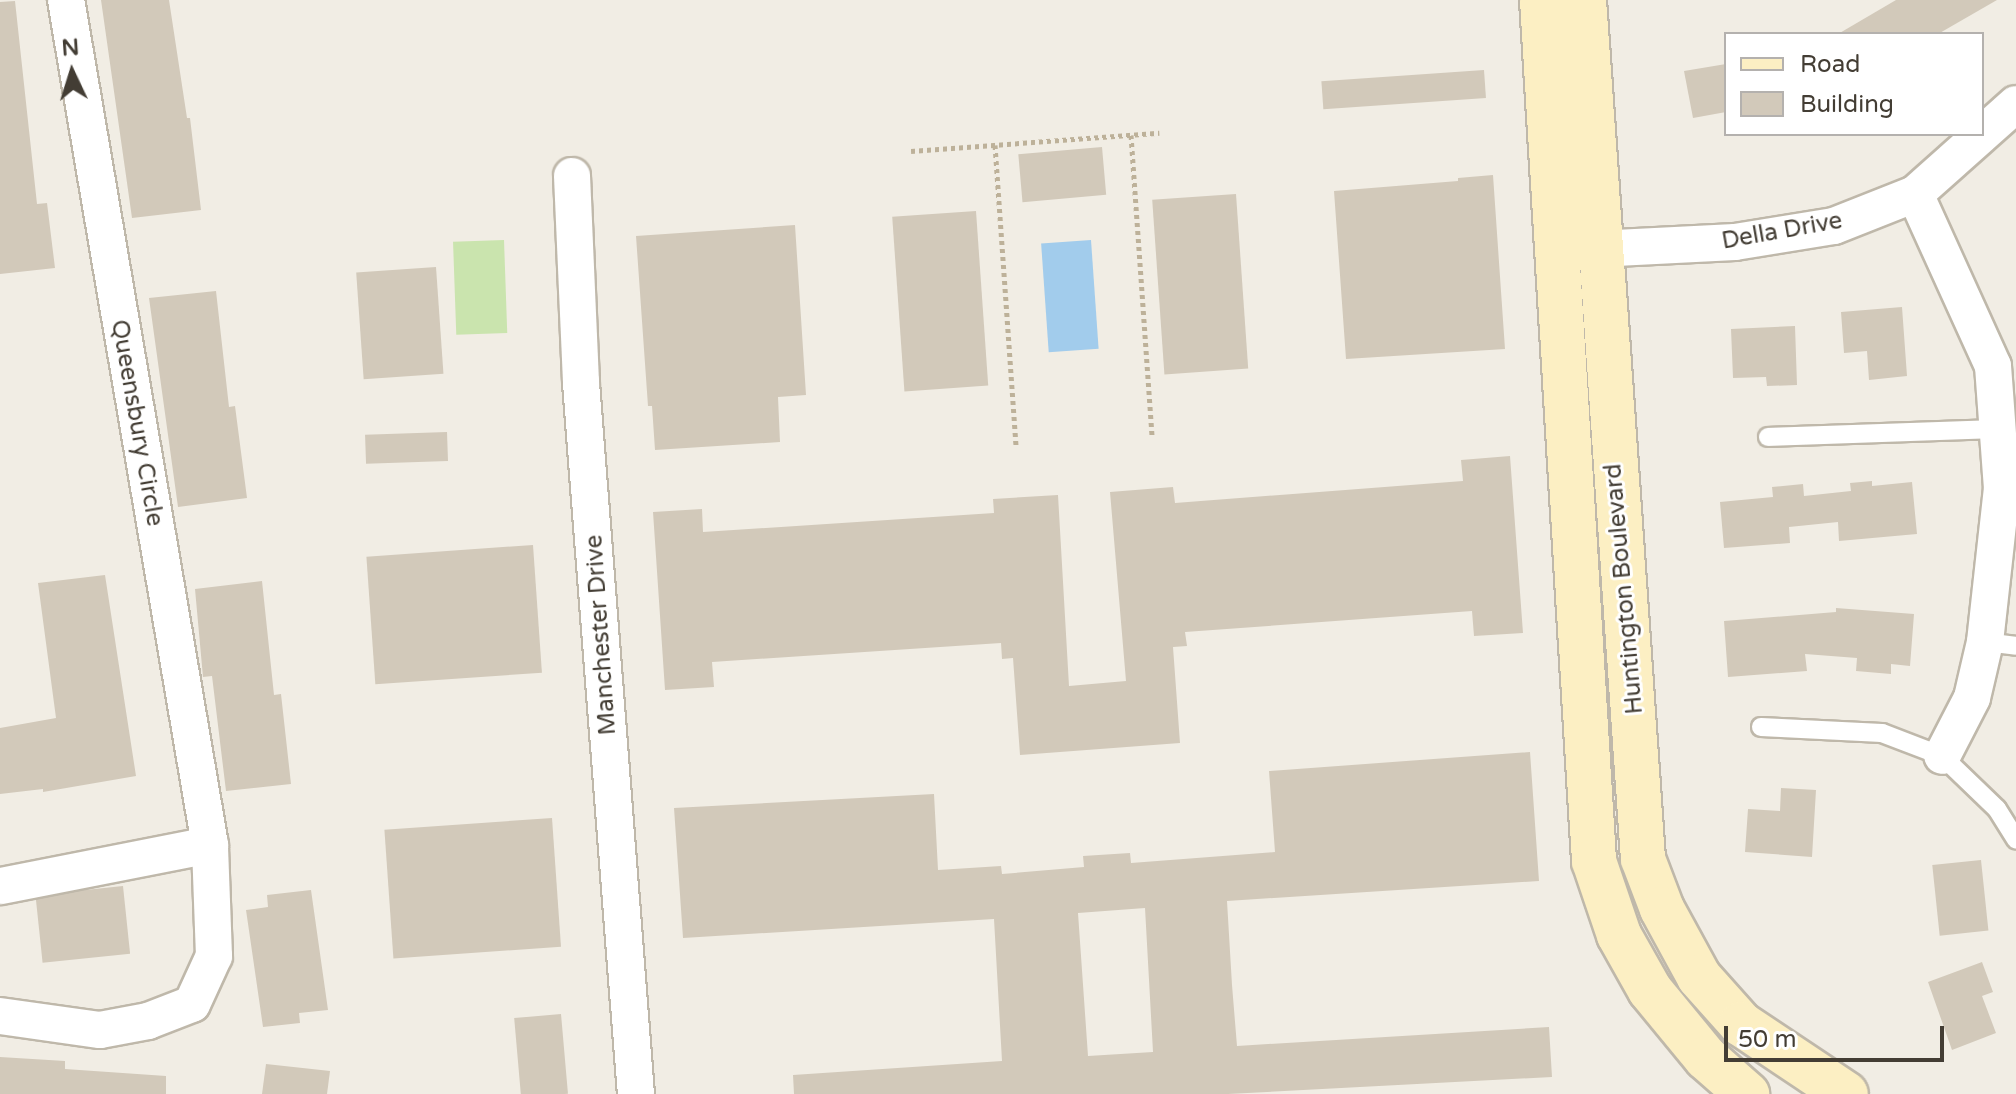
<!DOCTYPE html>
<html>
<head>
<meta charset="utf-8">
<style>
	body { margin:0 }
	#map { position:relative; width:2016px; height:1094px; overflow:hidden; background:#f1ede4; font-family:"Varela Round",sans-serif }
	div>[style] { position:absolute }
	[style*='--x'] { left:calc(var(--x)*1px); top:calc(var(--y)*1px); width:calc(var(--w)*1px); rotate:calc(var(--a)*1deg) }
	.green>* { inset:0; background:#cae4ae; transform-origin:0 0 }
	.water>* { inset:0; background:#a2ccec; transform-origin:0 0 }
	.building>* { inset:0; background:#d2c9ba; transform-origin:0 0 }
	.path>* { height:5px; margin-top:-2.5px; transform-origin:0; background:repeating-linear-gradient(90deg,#bdb199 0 4px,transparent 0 8px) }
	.roads { filter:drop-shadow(2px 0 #bfb8aa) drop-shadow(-2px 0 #bfb8aa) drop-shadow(0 2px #bfb8aa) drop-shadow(0 -2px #bfb8aa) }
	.lane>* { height:18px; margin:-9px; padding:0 9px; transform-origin:9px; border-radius:9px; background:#fff }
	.street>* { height:36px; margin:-18px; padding:0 18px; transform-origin:18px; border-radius:18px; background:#fff }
	.secondary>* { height:44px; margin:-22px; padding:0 22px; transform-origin:22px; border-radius:22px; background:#fcefc3 }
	span { translate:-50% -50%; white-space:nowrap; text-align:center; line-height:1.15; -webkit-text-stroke:6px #fff; paint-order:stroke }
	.street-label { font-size:24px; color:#433d34 }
	.legend { position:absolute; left:1724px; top:32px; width:260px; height:104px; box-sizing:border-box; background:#fff; border:2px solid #b4b1ae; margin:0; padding:10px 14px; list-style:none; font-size:24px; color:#433d34 }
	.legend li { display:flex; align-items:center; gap:16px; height:40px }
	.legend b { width:40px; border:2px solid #b4b1ae }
	.north { position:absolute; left:32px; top:32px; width:80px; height:80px; -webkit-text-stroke:6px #fff; paint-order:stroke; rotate:356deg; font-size:22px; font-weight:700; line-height:32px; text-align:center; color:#433d34 }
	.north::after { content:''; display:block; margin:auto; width:28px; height:36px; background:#433d34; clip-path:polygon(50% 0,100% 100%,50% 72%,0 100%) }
	.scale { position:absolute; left:1724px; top:1026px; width:220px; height:36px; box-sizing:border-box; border:4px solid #433d34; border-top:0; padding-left:10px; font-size:24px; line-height:28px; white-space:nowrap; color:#433d34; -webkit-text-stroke:6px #fff; paint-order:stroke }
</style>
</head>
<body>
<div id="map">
	<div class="green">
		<div style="left:504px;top:240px;width:93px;height:51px;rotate:88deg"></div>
	</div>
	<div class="water">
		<div style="left:1091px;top:240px;width:109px;height:50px;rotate:86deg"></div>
	</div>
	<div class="building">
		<div style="clip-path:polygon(101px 0,169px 0,187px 118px,190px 118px,201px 210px,132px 218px)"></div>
		<div style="clip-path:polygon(1896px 0,1997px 0,1938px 34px,1838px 34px)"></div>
		<div style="clip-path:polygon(15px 1px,37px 204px,47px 203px,55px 268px,0 274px,0 2px)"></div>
		<div style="clip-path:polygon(1726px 64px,1726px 112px,1693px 118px,1684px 71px)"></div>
		<div style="left:1484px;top:70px;width:28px;height:163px;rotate:86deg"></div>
		<div style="left:1102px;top:147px;width:48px;height:84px;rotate:85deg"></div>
		<div style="clip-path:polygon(1493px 175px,1505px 349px,1346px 359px,1334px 191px,1458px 181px,1458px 178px)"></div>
		<div style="left:1236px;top:194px;width:175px;height:84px;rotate:86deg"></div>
		<div style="left:976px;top:211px;width:175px;height:84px;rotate:86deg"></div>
		<div style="clip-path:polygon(795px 225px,806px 395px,778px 397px,780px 442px,655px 450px,652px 406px,648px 406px,636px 236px)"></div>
		<div style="left:436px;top:267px;width:107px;height:80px;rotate:86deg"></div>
		<div style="clip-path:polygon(216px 291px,229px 407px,235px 406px,247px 498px,178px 507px,149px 298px)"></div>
		<div style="clip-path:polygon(1902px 307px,1907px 376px,1869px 380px,1867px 351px,1844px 353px,1841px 312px)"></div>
		<div style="clip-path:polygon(1795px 326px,1797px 385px,1767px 386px,1766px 377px,1733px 378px,1731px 329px)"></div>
		<div style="left:447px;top:432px;width:29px;height:82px;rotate:88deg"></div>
		<div style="clip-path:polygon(1510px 456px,1523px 633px,1474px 636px,1472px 611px,1185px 632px,1187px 646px,1173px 647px,1180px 743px,1020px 755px,1013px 658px,1002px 659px,1001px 643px,712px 662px,714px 687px,665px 690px,653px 512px,702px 509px,703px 532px,994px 513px,993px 499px,1058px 495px,1069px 686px,1126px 681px,1110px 492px,1173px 487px,1175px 503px,1463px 481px,1461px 460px)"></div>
		<div style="clip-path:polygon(1872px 481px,1872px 486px,1912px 482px,1917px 534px,1839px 541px,1838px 522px,1789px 527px,1790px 543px,1724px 548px,1720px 502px,1773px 497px,1772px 487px,1803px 484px,1804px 496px,1851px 491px,1850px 483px)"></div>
		<div style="left:533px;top:545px;width:128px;height:167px;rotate:86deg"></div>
		<div style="clip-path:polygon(105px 575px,136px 776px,43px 792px,43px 789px,0 794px,0 728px,56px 718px,38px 583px)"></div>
		<div style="clip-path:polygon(262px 581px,274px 695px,281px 694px,291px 784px,226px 791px,212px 676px,203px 677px,195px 589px)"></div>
		<div style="clip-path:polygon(1836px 608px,1914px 614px,1910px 666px,1891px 664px,1891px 674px,1856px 671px,1857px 658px,1805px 654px,1807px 671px,1728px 677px,1724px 621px,1836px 612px)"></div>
		<div style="clip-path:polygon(evenodd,1530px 752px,1539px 881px,1227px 901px,1232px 985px,1237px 1046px,1549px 1027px,1552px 1077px,1228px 1094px,794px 1094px,793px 1075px,1002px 1061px,994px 919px,683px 938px,674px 808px,934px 794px,938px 870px,1001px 866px,1002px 874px,1084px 867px,1083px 856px,1130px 853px,1131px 863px,1275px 852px,1269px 771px,1530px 752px,1145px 908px,1153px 1052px,1088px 1056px,1078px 913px,1145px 908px)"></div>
		<div style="clip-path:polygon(1781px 788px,1816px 790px,1812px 857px,1745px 852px,1748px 809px,1780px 811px)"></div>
		<div style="left:552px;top:818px;width:129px;height:168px;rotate:86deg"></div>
		<div style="left:1981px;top:860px;width:71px;height:49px;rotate:84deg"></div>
		<div style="left:123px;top:886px;width:68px;height:88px;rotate:84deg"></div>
		<div style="clip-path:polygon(311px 890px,328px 1010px,299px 1013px,300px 1023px,263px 1027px,246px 910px,268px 907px,267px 895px)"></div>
		<div style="clip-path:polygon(1982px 962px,1993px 992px,1982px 996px,1996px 1033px,1952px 1050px,1928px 982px)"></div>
		<div style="left:561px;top:1014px;width:80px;height:47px;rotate:85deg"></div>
		<div style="clip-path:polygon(0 1057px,65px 1061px,65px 1069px,166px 1076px,166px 1094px,0 1094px)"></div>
		<div style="clip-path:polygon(266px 1064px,330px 1071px,327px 1094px,262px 1094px)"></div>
	</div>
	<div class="path">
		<div style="--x:1131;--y:135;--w:301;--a:86"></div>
		<div style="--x:995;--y:145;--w:302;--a:86"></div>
		<div style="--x:911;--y:151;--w:249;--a:-4.2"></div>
	</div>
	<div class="roads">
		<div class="lane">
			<div style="--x:1768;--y:437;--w:227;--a:-2"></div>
			<div style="--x:1985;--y:642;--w:31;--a:7"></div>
			<div style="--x:1761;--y:727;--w:121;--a:2.8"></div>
			<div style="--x:1882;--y:733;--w:64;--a:21"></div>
			<div style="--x:1942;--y:756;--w:76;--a:43.9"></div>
			<div style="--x:1997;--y:809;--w:36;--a:58"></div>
		</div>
		<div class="street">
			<div style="--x:572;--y:176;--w:207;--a:87.5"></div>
			<div style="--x:581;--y:383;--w:713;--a:85.58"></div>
			<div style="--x:1915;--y:194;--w:189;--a:65.6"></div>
			<div style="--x:1993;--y:366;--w:122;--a:85.8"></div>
			<div style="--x:2002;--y:488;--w:155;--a:96.3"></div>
			<div style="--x:1985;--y:642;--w:57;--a:103.1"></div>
			<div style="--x:1972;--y:698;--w:65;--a:117.3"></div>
			<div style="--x:1576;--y:250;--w:159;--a:-2.9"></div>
			<div style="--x:1735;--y:242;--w:100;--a:-9.2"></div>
			<div style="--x:1834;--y:226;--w:87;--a:-21.6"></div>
			<div style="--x:1915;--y:194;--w:135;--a:-41.7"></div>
			<div style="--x:1;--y:886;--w:213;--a:-11.1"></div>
			<div style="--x:0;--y:1016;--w:101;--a:8"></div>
			<div style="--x:100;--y:1030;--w:49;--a:-10.6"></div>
			<div style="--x:148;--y:1021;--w:47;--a:-21.1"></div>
			<div style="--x:192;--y:1004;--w:53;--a:-65.4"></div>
			<div style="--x:214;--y:956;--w:111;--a:-92.1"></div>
			<div style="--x:210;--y:845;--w:857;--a:-99.67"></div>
		</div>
		<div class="secondary">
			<div style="--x:1542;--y:0;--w:863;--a:86.54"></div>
			<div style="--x:1594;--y:861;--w:78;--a:71.3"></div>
			<div style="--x:1619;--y:935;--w:63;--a:60.6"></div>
			<div style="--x:1650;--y:990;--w:88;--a:50.5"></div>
			<div style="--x:1706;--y:1058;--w:55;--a:41.3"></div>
			<div style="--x:1584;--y:0;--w:861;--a:86.07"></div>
			<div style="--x:1643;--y:859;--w:53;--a:69.2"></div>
			<div style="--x:1662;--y:909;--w:77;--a:61.4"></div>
			<div style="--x:1699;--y:977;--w:63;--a:48.2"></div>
			<div style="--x:1741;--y:1024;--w:126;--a:33.7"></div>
		</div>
	</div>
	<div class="street-label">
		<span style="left:1782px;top:231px;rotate:-10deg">Della Drive</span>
		<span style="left:137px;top:423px;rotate:80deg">Queensbury Circle</span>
		<span style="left:1624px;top:589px;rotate:-95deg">Huntington Boulevard</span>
		<span style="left:601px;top:635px;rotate:-94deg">Manchester Drive</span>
	</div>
	<ul class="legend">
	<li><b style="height:10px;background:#fcefc3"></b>Road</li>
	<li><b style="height:22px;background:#d2c9ba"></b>Building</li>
	</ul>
	<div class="north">N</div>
	<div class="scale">50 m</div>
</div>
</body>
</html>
